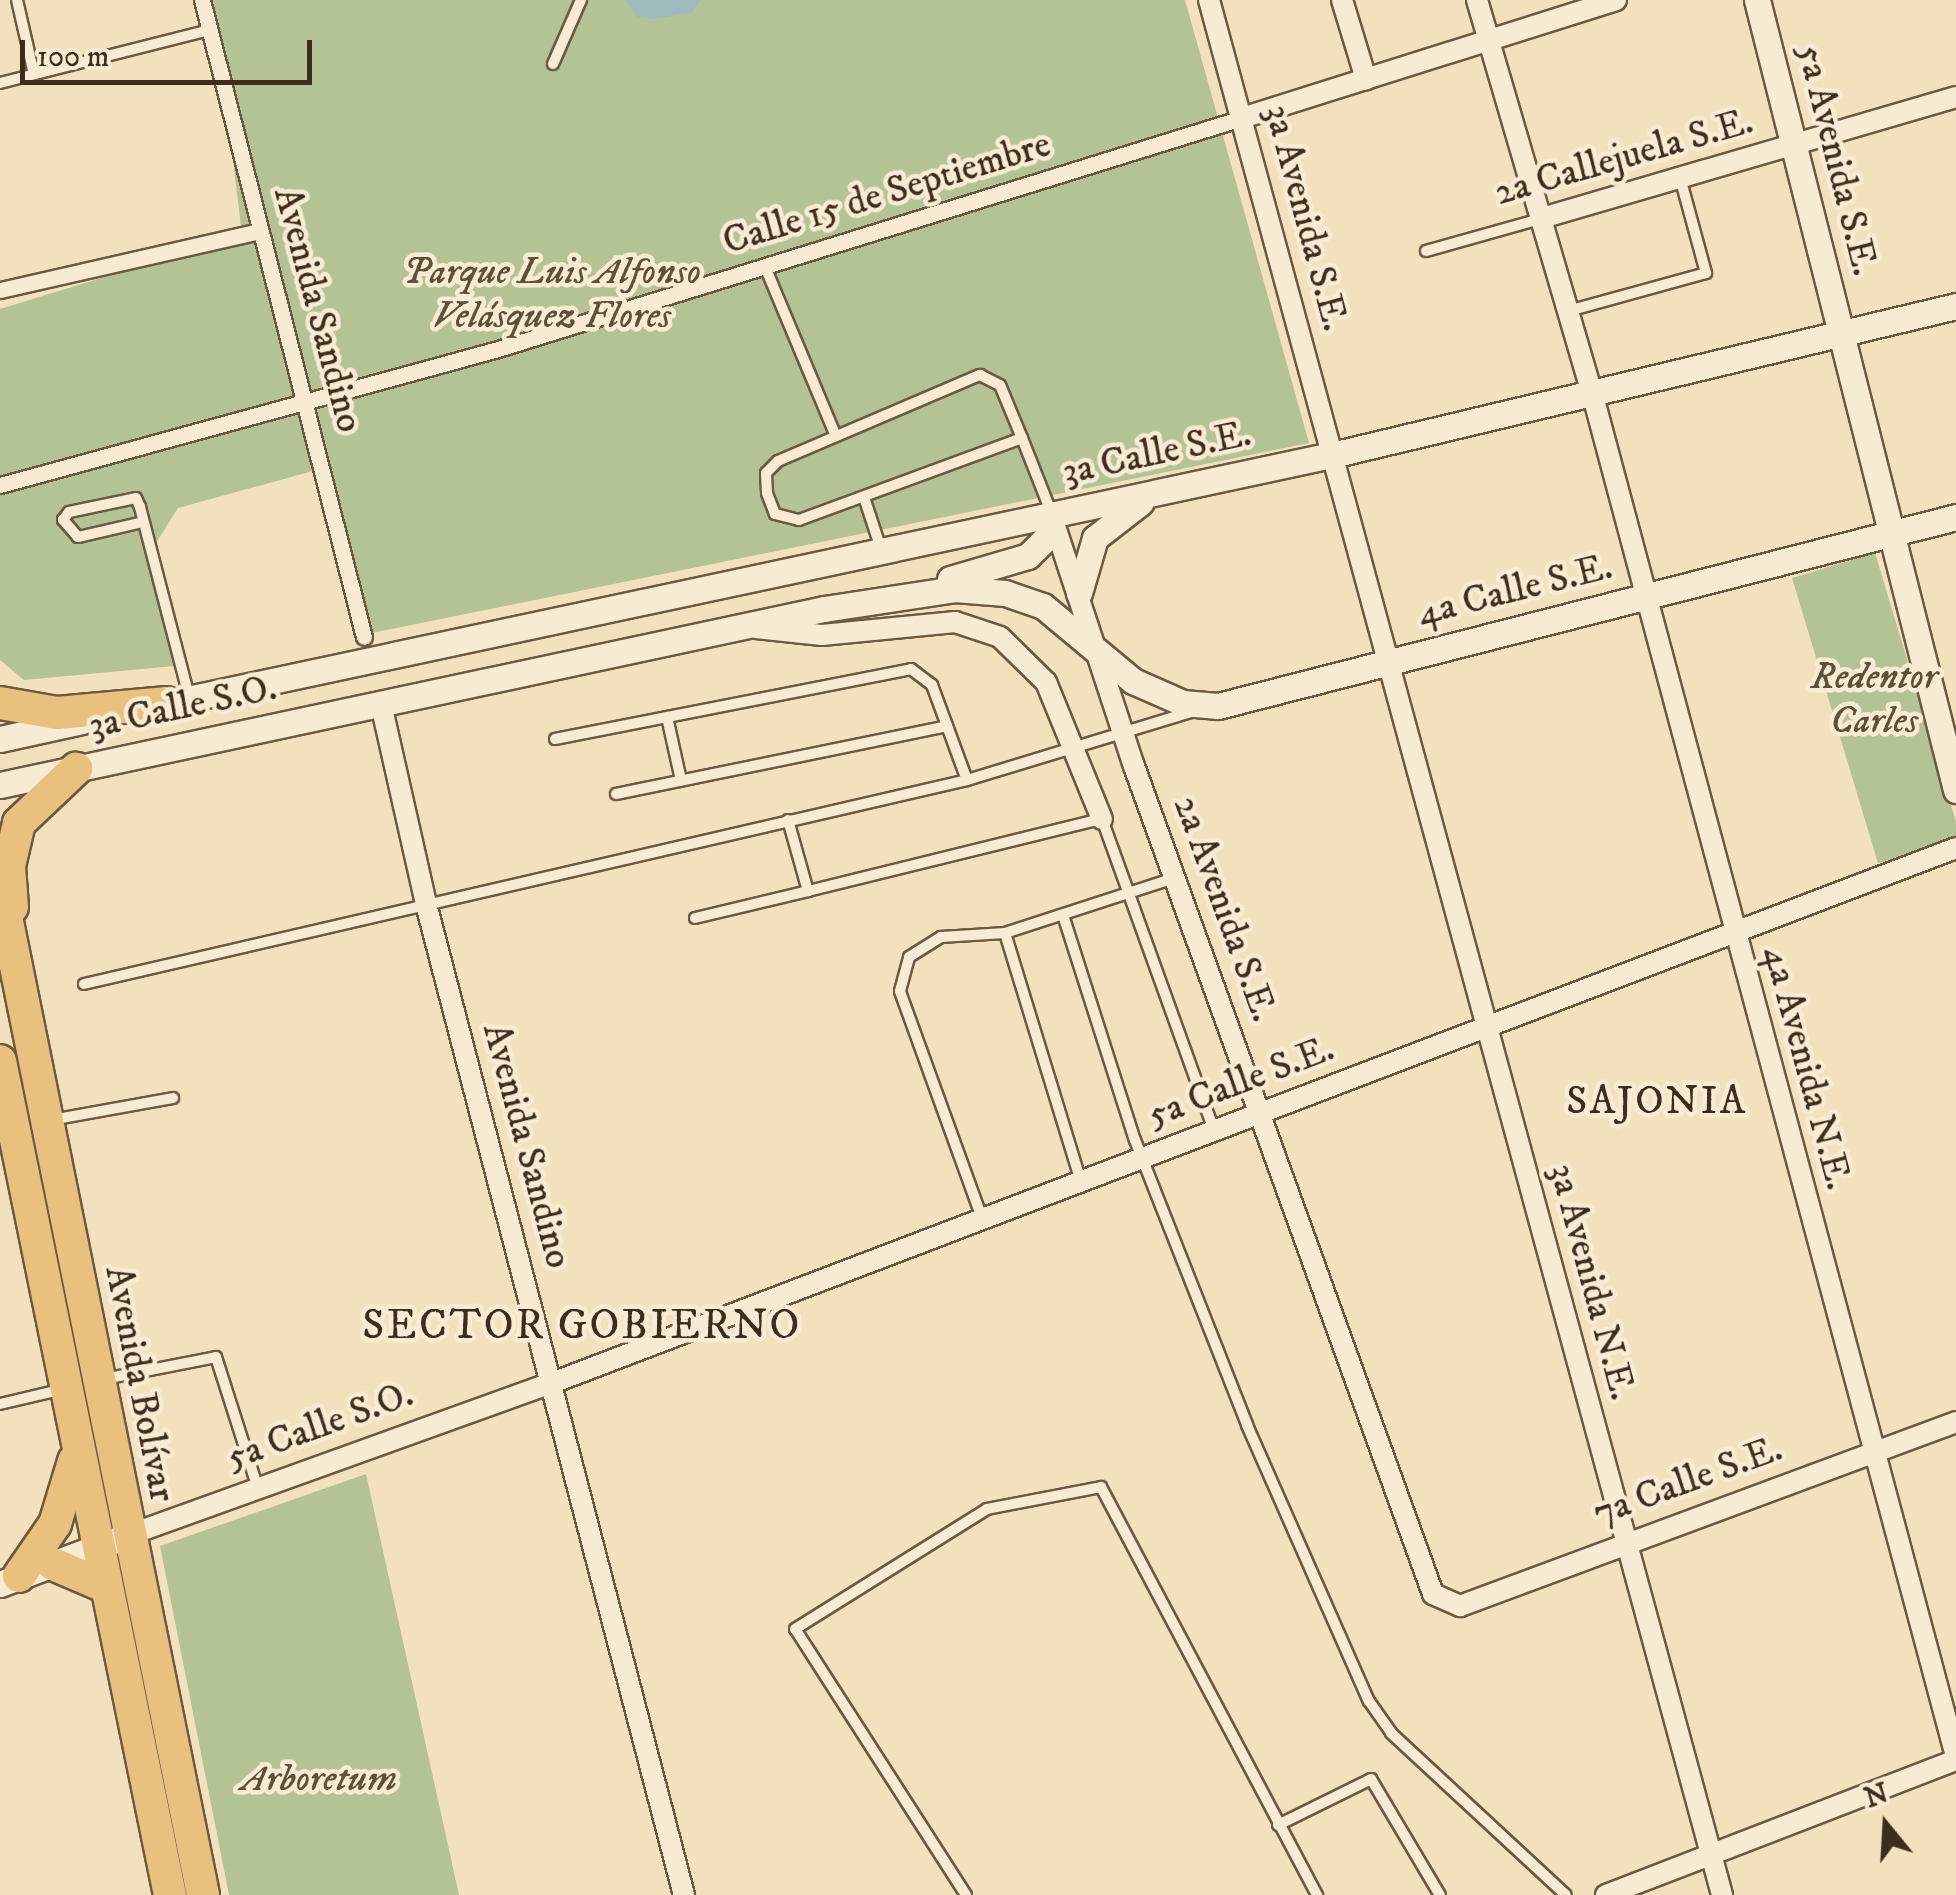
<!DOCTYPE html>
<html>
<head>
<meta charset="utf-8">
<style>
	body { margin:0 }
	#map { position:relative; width:1956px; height:1895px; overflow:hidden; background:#f3e0bd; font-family:"IM FELL DW Pica",serif }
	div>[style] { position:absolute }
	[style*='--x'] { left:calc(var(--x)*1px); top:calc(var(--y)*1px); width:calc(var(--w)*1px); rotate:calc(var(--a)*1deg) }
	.green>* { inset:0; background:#b4c396 }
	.water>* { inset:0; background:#9fbbbb }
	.roads { filter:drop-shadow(2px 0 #6b5944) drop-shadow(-2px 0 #6b5944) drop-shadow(0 2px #6b5944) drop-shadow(0 -2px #6b5944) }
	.service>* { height:10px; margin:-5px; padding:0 5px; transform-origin:5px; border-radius:5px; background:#f7ebd4 }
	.pedestrian>* { height:15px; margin:-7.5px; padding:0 7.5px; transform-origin:7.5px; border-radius:7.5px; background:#f7ebd4 }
	.minor>* { height:20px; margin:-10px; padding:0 10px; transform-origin:10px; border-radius:10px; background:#f7ebd4 }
	.tertiary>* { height:25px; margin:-12.5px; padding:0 12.5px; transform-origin:12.5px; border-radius:12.5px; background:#f7ebd4 }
	.trunk>* { height:32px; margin:-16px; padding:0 16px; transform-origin:16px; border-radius:16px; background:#eac07e }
	span { translate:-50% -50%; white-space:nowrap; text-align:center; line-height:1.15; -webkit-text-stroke:9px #f7ebd4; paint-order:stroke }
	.street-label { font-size:38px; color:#3e2c1c }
	.park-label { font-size:38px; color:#5c523a; font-style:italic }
	.neighbourhood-label { font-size:40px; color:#3e2c1c; letter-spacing:2.5px }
	.quarter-label { font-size:42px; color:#3e2c1c; letter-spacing:2.5px }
	.north { position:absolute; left:1836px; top:1775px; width:100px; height:100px; -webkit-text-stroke:8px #f7ebd4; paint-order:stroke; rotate:342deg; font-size:28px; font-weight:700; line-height:40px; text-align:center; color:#3e2c1c }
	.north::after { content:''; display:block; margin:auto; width:35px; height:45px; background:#3e2c1c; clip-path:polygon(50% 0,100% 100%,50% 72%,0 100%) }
	.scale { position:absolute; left:20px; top:40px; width:292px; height:45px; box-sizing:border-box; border:5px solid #3e2c1c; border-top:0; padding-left:12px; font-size:30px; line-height:35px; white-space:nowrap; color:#3e2c1c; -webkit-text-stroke:8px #f7ebd4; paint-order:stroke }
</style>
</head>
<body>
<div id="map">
	<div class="green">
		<div style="clip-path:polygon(208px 0,1185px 0,1309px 443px,357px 636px,313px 471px,178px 508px,154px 546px,185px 665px,24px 680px,0 660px,0 309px,222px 241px,225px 248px,243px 243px,217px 27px)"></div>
		<div style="clip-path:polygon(1875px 553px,1956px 822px,1956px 839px,1878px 863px,1792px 578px)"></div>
		<div style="clip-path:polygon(366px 1474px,459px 1895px,229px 1895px,160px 1546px)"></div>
	</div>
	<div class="water">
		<div style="clip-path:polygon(625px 0,701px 0,692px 13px,655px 19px,637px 17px)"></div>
	</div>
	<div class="roads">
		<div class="service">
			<div style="--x:17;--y:0;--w:76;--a:77.1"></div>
			<div style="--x:553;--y:64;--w:70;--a:-66.4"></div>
			<div style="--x:0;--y:83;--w:216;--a:-14.2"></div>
			<div style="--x:1426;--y:251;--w:118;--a:-15.7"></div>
			<div style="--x:766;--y:269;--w:181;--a:67.3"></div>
			<div style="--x:1568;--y:311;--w:143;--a:-15.4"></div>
			<div style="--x:1706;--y:273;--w:99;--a:-105.2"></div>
			<div style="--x:1022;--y:438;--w:238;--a:159.8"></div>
			<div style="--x:799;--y:520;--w:25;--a:-166"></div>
			<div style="--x:775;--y:514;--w:22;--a:-111"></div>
			<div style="--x:767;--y:493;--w:20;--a:-93"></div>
			<div style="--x:766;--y:473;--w:17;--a:-45"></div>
			<div style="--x:778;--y:461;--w:220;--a:-23.1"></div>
			<div style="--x:980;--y:375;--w:22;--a:27"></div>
			<div style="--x:1000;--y:385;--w:57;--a:67.5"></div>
			<div style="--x:1022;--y:438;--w:82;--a:68.5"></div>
			<div style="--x:864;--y:497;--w:55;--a:71.9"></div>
			<div style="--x:143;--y:522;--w:67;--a:167"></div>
			<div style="--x:78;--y:537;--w:23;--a:-131"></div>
			<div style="--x:63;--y:520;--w:10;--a:-53"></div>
			<div style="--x:69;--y:512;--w:68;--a:-11.8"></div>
			<div style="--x:136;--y:498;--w:10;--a:66"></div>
			<div style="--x:140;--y:507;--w:196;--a:75.5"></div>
			<div style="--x:667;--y:717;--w:65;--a:77.5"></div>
			<div style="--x:555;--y:739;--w:363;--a:-11.1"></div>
			<div style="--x:911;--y:669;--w:26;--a:37"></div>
			<div style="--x:932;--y:685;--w:101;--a:69.8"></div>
			<div style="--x:616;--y:794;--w:338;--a:-11.6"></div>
			<div style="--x:788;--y:820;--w:74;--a:74.3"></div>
			<div style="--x:808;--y:891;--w:303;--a:-13.8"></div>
			<div style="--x:1102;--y:819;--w:331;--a:70.2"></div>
			<div style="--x:1063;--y:915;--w:236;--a:72.3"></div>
			<div style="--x:1135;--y:1140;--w:306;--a:68.5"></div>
			<div style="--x:1247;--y:1425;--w:302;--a:66.2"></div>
			<div style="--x:1369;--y:1701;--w:39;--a:55"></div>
			<div style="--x:1391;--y:1733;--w:238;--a:42.8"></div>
			<div style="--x:695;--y:918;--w:116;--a:-13.4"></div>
			<div style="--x:1005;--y:933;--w:259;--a:73"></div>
			<div style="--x:84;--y:984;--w:906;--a:-13.01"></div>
			<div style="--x:967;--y:780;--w:237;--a:-16.9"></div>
			<div style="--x:51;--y:1120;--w:124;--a:-10.2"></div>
			<div style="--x:982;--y:1218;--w:241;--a:-109.9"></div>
			<div style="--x:900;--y:991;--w:35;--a:-75"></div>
			<div style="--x:909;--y:957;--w:38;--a:-32"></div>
			<div style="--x:941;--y:937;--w:64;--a:-3.6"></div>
			<div style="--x:1005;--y:933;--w:178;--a:-18"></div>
			<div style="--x:104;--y:1379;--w:114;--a:-11.1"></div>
			<div style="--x:216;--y:1357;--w:139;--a:72.3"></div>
			<div style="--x:0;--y:1404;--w:66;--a:-13.2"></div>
			<div style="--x:1278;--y:1825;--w:104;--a:-26.3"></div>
			<div style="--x:1371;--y:1779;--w:135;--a:59.3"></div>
			<div style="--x:966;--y:1895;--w:316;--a:-122.7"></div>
			<div style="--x:795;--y:1629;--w:226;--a:-32"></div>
			<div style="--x:987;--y:1509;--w:116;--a:-10.9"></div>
			<div style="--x:1101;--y:1487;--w:462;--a:62.1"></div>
		</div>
		<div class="pedestrian">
			<div style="--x:202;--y:0;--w:657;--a:75.73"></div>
			<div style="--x:0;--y:290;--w:266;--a:-12.8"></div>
			<div style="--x:0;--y:485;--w:516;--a:-15.27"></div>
			<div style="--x:498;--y:349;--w:779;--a:-17.25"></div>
		</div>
		<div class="minor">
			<div style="--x:1209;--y:0;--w:1963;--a:74.85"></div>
			<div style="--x:1342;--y:0;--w:83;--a:73.1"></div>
			<div style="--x:1477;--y:0;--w:413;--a:73.7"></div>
			<div style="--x:1593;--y:396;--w:1408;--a:75.06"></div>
			<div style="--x:1242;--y:118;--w:392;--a:-17.5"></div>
			<div style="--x:1542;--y:218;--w:431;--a:-16.3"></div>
			<div style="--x:1052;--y:517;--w:262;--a:71.8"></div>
			<div style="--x:1134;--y:766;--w:880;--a:70.14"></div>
			<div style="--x:1433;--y:1594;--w:30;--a:24"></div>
			<div style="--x:1460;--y:1606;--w:529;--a:-20.35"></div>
			<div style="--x:756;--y:628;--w:66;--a:6.1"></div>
			<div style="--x:822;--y:635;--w:134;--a:-5.6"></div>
			<div style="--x:955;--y:622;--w:47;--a:18.4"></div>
			<div style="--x:1000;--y:637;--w:64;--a:44.4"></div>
			<div style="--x:1046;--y:682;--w:148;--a:67.8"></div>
			<div style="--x:381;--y:704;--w:205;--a:77.3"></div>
			<div style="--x:426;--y:904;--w:1024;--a:75.41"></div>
			<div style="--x:129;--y:1535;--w:449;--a:-19.8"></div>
			<div style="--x:552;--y:1383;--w:1502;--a:-20.86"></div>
			<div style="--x:1606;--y:1895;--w:375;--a:-21.1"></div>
		</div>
		<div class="tertiary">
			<div style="--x:1757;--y:0;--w:815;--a:75.86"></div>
			<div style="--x:950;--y:579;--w:81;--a:-16.4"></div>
			<div style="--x:1028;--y:556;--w:30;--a:-45"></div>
			<div style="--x:1049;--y:535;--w:21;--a:-82"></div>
			<div style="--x:1079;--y:593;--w:57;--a:-73.8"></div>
			<div style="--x:1095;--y:538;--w:58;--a:-38"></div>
			<div style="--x:150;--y:707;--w:1209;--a:-12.04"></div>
			<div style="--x:1332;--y:455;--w:642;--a:-13.43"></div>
			<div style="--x:0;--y:739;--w:84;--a:-12.4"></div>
			<div style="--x:0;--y:785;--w:843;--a:-12.06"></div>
			<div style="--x:824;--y:609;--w:132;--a:-8.7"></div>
			<div style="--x:954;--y:589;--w:51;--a:4.5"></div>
			<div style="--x:1005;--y:593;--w:40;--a:18.9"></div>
			<div style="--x:1043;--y:606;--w:117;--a:39.8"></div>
			<div style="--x:1133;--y:681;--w:55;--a:23.7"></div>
			<div style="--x:1183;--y:703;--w:35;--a:5"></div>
			<div style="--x:1218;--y:706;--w:762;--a:-14.36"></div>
			<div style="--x:0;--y:1584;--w:138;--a:-20.8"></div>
		</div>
		<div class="trunk">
			<div style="--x:0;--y:703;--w:58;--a:10"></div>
			<div style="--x:57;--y:713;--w:110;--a:-5.2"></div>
			<div style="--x:0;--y:887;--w:1028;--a:78.61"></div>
			<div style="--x:12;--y:907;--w:41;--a:-94.2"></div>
			<div style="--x:9;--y:866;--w:44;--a:-76.9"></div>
			<div style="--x:19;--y:823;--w:79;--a:-43.5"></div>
			<div style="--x:0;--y:1061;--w:851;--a:78.48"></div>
			<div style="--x:53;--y:1564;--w:56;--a:23.3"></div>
			<div style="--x:19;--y:1576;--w:63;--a:-55.3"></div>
			<div style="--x:55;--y:1524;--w:66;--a:-73.2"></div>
		</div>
	</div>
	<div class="street-label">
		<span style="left:1624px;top:158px;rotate:-16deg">2a Callejuela S.E.</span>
		<span style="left:1836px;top:160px;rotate:76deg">5a Avenida S.E.</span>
		<span style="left:887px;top:194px;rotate:-17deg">Calle 15 de Septiembre</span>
		<span style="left:1305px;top:218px;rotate:75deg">3a Avenida S.E.</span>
		<span style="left:317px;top:310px;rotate:75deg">Avenida Sandino</span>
		<span style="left:1157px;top:454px;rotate:-12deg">3a Calle S.E.</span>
		<span style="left:1515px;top:591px;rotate:-14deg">4a Calle S.E.</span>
		<span style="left:183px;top:708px;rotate:-12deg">3a Calle S.O.</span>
		<span style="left:1224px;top:909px;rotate:70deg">2a Avenida S.E.</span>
		<span style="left:1806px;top:1068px;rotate:75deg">4a Avenida N.E.</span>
		<span style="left:1241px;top:1083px;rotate:-21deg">5a Calle S.E.</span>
		<span style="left:526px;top:1146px;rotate:75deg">Avenida Sandino</span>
		<span style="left:1591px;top:1282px;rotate:75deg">3a Avenida N.E.</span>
		<span style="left:139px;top:1384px;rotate:79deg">Avenida Bolívar</span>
		<span style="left:320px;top:1427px;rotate:-20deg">5a Calle S.O.</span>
		<span style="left:1688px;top:1482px;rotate:-20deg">7a Calle S.E.</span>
	</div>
	<div class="park-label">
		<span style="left:552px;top:295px">Parque Luis Alfonso<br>Velásquez Flores</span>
		<span style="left:1874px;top:700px">Redentor<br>Carles</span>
		<span style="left:319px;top:1780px">Arboretum</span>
	</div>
	<div class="neighbourhood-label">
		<span style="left:1657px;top:1102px">SAJONIA</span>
	</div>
	<div class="quarter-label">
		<span style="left:582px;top:1326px">SECTOR GOBIERNO</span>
	</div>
	<div class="north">N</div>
	<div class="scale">100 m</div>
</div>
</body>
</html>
